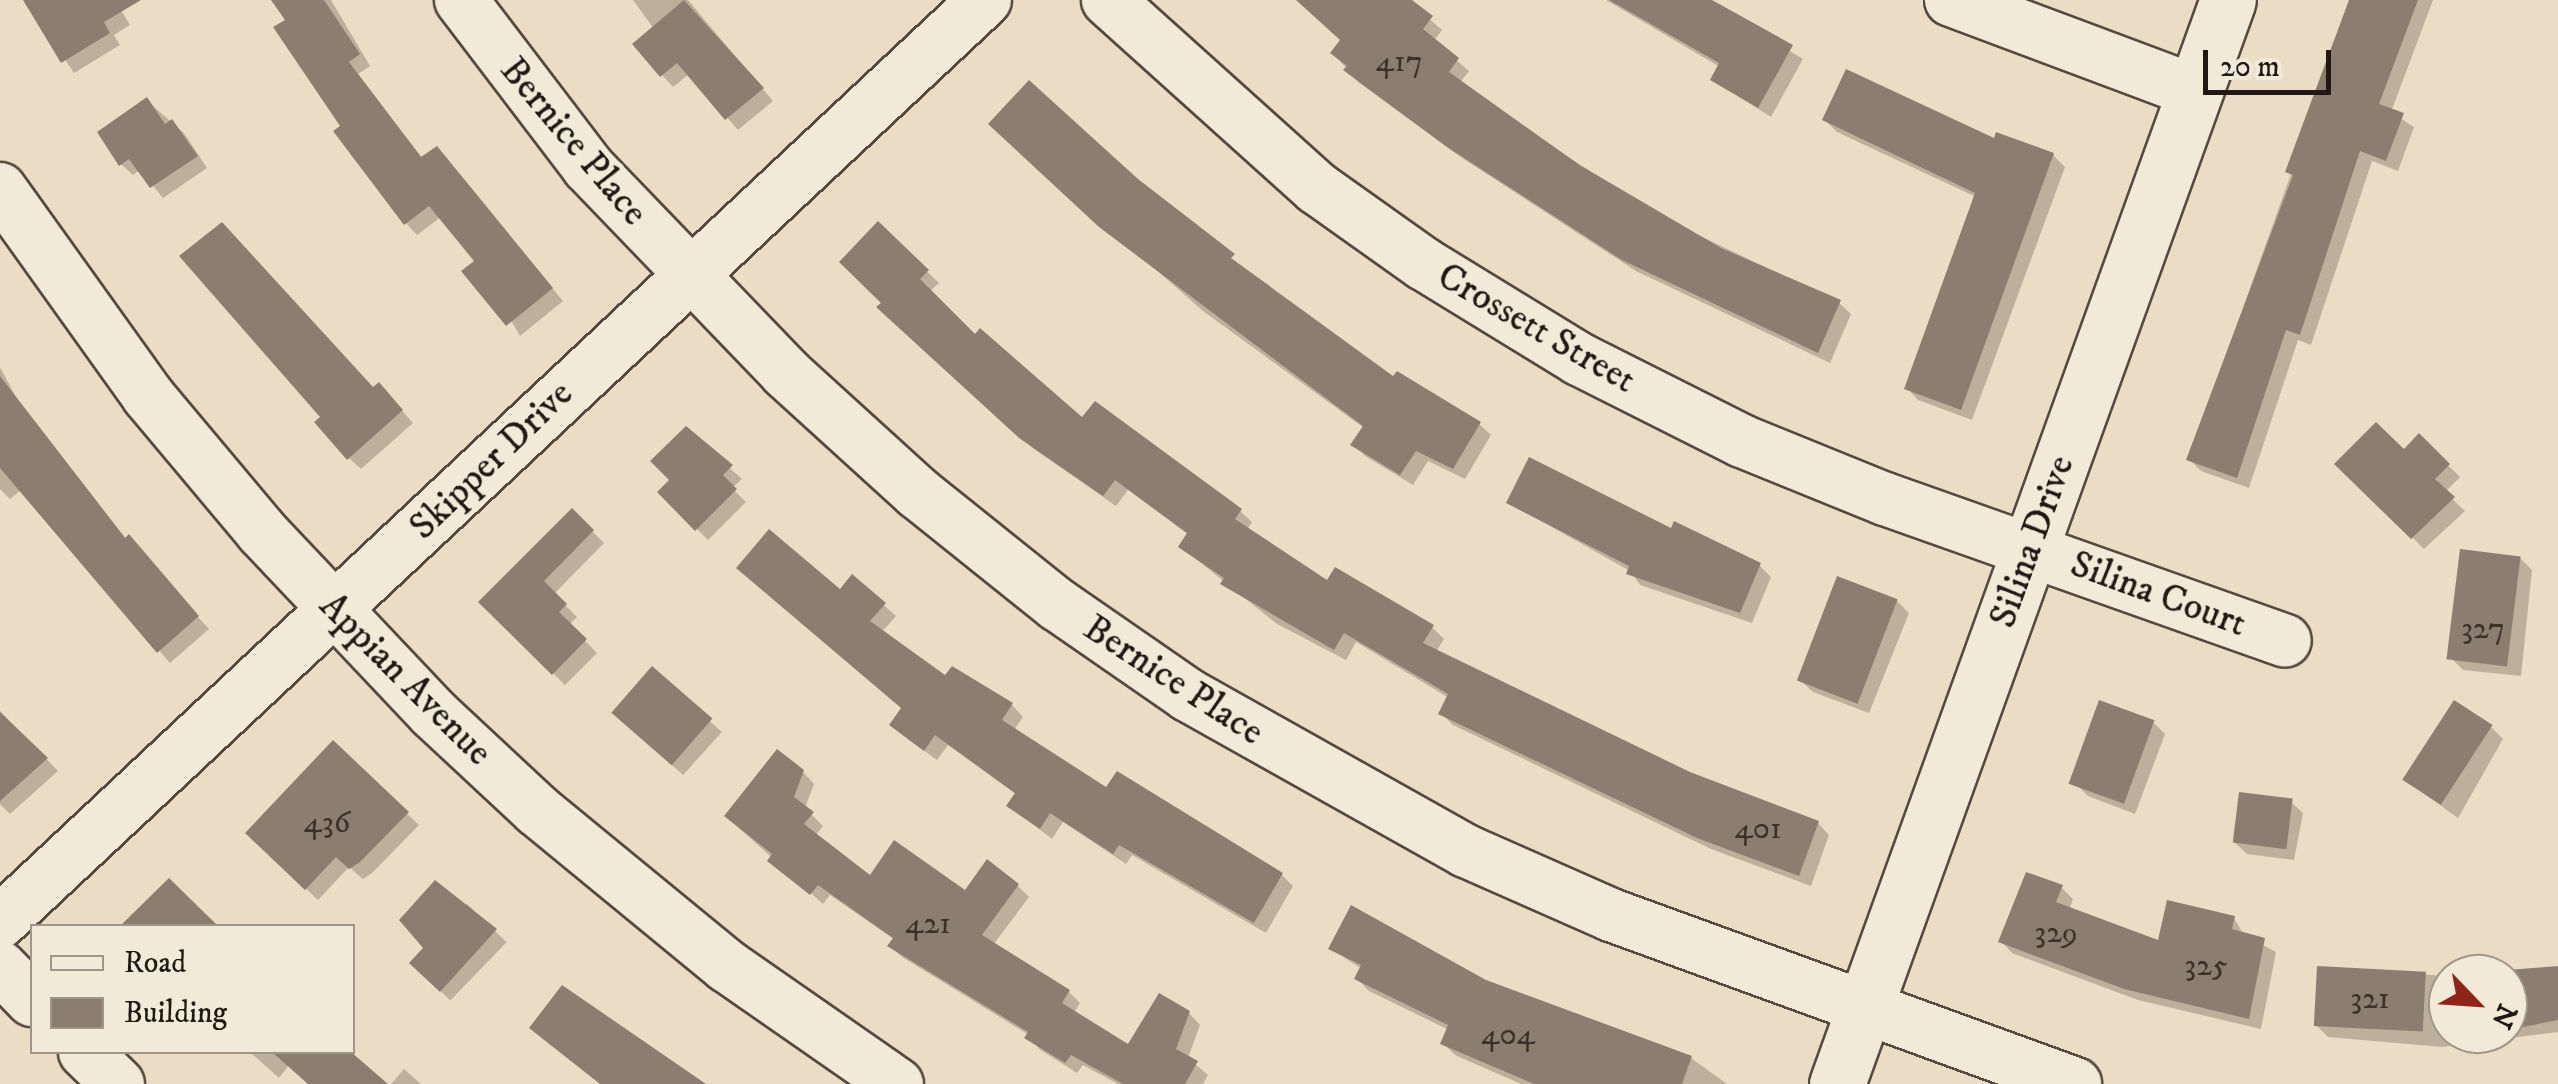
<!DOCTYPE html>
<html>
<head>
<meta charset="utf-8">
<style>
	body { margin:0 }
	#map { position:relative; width:2558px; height:1084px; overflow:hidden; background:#ebddc5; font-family:"IM FELL DW Pica",serif }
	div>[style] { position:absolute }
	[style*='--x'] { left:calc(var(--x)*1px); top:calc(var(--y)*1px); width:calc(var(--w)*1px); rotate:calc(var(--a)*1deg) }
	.shadow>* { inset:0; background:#0003; transform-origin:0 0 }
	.building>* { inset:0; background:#8b7e70; transform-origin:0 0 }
	.roads { filter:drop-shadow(2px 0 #554940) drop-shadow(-2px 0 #554940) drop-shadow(0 2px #554940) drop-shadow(0 -2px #554940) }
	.street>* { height:52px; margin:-26px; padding:0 26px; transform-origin:26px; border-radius:26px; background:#f2e9d9 }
	.secondary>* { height:55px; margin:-27.5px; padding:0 27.5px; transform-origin:27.5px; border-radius:27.5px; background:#f2e9d9 }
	span { translate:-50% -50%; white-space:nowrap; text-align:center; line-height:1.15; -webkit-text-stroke:9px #f2e9d9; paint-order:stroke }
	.number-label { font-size:32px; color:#3d322b }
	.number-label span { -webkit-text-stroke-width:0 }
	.street-label { font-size:38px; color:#231814 }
	.legend { position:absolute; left:30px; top:924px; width:325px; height:130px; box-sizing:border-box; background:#f2e9d9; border:2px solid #9f958a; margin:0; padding:12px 18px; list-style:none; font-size:30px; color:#231814 }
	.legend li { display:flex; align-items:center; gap:20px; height:50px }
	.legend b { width:50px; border:2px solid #9f958a }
	.north { position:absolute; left:2428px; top:954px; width:100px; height:100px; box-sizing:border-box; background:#f2e9d9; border:2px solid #9f958a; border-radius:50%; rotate:115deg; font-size:28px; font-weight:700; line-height:40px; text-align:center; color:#231814 }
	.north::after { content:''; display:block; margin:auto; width:35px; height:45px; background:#8f2418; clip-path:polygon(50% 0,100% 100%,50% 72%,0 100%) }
	.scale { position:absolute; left:2203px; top:50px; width:128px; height:45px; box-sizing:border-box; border:5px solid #231814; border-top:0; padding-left:12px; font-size:30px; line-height:35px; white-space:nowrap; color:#231814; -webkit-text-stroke:8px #f2e9d9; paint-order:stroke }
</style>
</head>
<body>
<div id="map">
	<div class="shadow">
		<div style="clip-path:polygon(25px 0,115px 0,130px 25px,114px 35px,120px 45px,74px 73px)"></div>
		<div style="clip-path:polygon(274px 0,331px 0,370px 66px,358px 74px,423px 159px,448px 161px,563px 301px,520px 336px,477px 262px,441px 217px,417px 235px,406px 223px)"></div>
		<div style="clip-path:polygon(633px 0,688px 0,773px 101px,738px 130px,689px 74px,673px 87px,662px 75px,654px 29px)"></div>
		<div style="clip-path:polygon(1298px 0,1408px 0,1442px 30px,1434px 41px,1469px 71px,1460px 83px,1645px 209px,1839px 303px,1851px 314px,1830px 363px,1636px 271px,1462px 158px,1358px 82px,1333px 53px,1343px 41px)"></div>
		<div style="clip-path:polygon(1606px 0,1707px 0,1803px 59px,1771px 117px,1713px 80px,1720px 67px)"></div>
		<div style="clip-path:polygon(2353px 0,2433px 0,2391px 112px,2414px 127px,2398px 171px,2372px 161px,2311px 345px,2298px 340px,2249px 488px,2201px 471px,2189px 459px)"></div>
		<div style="clip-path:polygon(146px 100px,184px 133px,207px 168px,163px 198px,140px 170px,133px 175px,121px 164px)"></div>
		<div style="clip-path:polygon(1825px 120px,1996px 141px,2053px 155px,2065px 167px,1972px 420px,1918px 400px,1907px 388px,1976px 197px,1837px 132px)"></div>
		<div style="clip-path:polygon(1003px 135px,1136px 181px,1243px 270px,1394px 380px,1479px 424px,1491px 435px,1465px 479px,1428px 461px,1413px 485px,1365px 456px,1354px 444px,1364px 428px,1203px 311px)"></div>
		<div style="clip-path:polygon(878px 224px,939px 283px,929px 292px,975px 338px,1082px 421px,1240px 511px,1252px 522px,1247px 530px,1328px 584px,1432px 627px,1444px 639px,1436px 652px,1689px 775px,1818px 823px,1829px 835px,1811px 886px,1711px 849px,1453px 725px,1441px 713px,1449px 698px,1356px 642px,1346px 660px,1277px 624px,1181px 547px,1189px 535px,1128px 490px,1116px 506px,1034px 449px,891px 319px)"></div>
		<div style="clip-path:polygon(0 367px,17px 399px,127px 540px,209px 629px,170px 663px,21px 490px,10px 499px,0 489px)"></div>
		<div style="clip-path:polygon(374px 390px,390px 397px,413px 423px,361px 469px,349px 458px)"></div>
		<div style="clip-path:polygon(686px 429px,742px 479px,732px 488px,746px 502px,708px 540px,660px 492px,672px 480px)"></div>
		<div style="clip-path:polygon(2419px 437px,2460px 477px,2445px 492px,2465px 511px,2424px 549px,2338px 464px,2404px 453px)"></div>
		<div style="clip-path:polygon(1509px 503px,1672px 532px,1759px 565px,1771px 577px,1752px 623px,1640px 585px,1630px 571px)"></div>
		<div style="clip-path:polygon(572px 511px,604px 543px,554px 594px,577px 617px,569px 625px,597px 653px,565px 685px,481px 602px)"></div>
		<div style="clip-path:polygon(2520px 558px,2532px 570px,2521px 676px,2463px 670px,2451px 658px)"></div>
		<div style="clip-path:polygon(852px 577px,896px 616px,881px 633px,946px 679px,952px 670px,1012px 705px,1023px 717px,1014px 730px,1107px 791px,1282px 875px,1293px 886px,1266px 933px,1132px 855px,1126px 864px,1063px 822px,1052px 839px,1009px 806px,1017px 795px,948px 745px,937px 760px,904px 736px,903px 708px,840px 592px)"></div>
		<div style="clip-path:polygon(1897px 601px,1909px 613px,1869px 713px,1813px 692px,1801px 681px)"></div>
		<div style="left:652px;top:669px;width:94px;height:58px;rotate:42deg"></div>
		<div style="clip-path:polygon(0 711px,58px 771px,10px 814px,0 804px)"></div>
		<div style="clip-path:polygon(2154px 723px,2165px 734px,2135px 814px,2088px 796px,2076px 784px)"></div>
		<div style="clip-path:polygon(2491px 727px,2503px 739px,2458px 818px,2405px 780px)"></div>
		<div style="clip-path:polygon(333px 744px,419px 825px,372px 873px,363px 879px,349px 867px,318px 900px,248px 833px)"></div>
		<div style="clip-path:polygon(803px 772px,814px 784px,805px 808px,823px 826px,815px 836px,870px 878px,966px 894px,988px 863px,1018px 886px,1029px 897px,993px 945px,1069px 992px,1080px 1003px,1074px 1013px,1129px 1048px,1189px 1013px,1200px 1025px,1188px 1058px,1208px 1075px,1203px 1084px,1118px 1084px,1083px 1065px,1077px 1073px,1039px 1049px,1029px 1035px,902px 957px,890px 946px,895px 940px,830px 895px,823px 904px,738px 827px)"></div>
		<div style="clip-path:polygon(2291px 802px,2303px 813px,2294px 860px,2247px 854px,2235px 843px)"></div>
		<div style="clip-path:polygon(2061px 887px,2073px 899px,2069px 910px,2160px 943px,2234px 918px,2244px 935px,2276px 952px,2261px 1029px,2138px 1000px,2012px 953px,2001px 941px)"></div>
		<div style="left:467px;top:904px;width:55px;height:81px;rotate:44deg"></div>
		<div style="clip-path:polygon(1331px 949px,1485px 982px,1691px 1058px,1727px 1084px,1521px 1084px,1455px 1055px,1443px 1043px,1449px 1030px,1369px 991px,1357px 979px,1362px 969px)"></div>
		<div style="clip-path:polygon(2320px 968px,2448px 976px,2448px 1034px,2508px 1034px,2508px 974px,2494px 974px,2558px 969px,2558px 1032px,2442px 1047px,2328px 1037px,2316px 1025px)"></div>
		<div style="clip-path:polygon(250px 1052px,350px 1052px,384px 1084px,310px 1084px,289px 1065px,279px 1078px)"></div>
		<div style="clip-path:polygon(404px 1069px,421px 1084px,391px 1084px)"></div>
	</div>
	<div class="building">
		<div style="clip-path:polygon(23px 0,141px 0,104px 22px,110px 33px,61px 63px)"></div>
		<div style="clip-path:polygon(271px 0,324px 0,360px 54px,349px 62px,421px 157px,437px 146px,553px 288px,506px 326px,461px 271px,474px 261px,429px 206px,404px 225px,333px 131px,340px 126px,273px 27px,285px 20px)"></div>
		<div style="clip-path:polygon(684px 0,764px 88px,725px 120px,677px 63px,660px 77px,632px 44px)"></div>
		<div style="clip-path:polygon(1296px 0,1412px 0,1433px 16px,1423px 29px,1459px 58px,1449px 72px,1578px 164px,1721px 248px,1841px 300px,1818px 353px,1622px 260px,1447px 147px,1343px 70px,1347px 66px,1330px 53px,1340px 40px)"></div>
		<div style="clip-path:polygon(1609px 0,1712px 0,1793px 45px,1758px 108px,1710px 80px,1719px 63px)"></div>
		<div style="clip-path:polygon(2349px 0,2418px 0,2379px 104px,2404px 113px,2386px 161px,2360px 151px,2300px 335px,2286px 330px,2237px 478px,2186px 460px,2293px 175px,2285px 172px)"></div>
		<div style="clip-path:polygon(1846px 69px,1994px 138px,1996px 132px,2054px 153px,1961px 410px,1904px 389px,1975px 193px,1822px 120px)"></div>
		<div style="clip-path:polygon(1029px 80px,1138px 179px,1235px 254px,1231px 258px,1393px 376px,1397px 371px,1481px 422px,1453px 469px,1416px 451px,1400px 475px,1350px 445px,1363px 426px,1099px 227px,988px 124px)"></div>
		<div style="clip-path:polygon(147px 97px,165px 124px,172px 119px,198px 156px,150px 188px,129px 159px,119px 166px,97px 132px)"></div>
		<div style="clip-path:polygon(878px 221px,929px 270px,920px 279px,975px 334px,980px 328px,1082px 417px,1095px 401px,1242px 509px,1235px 519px,1327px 580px,1335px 567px,1434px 625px,1423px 643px,1690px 772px,1819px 821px,1799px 876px,1697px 838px,1438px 714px,1448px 694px,1344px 633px,1334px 650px,1220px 584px,1224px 578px,1178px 547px,1187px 533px,1115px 480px,1103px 496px,1019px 438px,876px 307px,881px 303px,839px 262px)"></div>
		<div style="clip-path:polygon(222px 222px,373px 387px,379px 382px,403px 410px,347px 460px,314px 422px,320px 417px,179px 256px)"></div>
		<div style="clip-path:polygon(0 376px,125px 538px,129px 534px,199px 616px,157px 653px,0 468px)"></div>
		<div style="clip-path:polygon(2376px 422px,2404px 449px,2419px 433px,2450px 464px,2435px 479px,2455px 497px,2411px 539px,2334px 464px)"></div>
		<div style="clip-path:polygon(686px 426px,733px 465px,723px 475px,737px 489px,695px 531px,657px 492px,669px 480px,650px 461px)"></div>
		<div style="clip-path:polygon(1529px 457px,1671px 528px,1674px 521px,1761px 563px,1740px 613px,1626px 574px,1629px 566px,1506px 503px)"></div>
		<div style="clip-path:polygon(572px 508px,594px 530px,544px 581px,567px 604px,559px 612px,587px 639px,552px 675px,478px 602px)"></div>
		<div style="clip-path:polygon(769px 529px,840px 589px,852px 574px,886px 603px,870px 621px,945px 675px,952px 666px,1013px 703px,1002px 720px,1106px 787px,1117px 771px,1283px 873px,1254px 923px,1119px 845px,1113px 854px,1050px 813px,1040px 829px,1006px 806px,1015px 793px,935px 735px,924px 751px,889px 725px,901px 708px,736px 568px)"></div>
		<div style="left:2460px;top:549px;width:61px;height:111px;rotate:7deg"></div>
		<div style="left:1837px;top:576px;width:65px;height:112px;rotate:21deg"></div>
		<div style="left:652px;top:666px;width:80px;height:62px;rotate:41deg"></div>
		<div style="left:2099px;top:700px;width:59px;height:89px;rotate:20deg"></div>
		<div style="left:2454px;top:700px;width:46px;height:95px;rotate:33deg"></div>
		<div style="clip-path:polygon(0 712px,48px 758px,0 801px)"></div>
		<div style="clip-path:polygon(333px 740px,409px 812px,360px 862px,349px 869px,336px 857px,305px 890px,245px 833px)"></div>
		<div style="clip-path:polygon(777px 749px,804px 770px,794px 797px,814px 812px,804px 824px,870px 875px,894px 840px,965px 890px,987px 859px,1019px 884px,982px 935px,1070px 990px,1062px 1003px,1128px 1044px,1159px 993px,1190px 1011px,1176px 1049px,1198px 1061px,1185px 1084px,1123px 1084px,1071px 1055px,1065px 1063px,1024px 1038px,1028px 1032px,887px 946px,893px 938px,818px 885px,810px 895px,767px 861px,772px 854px,724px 816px)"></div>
		<div style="left:2239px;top:792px;width:54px;height:51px;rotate:7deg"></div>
		<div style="clip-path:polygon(2026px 872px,2063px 885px,2056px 902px,2158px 940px,2167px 900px,2235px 916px,2232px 929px,2265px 938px,2249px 1019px,2124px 989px,1998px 942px)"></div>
		<div style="clip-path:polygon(169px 878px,218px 926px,120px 926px)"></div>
		<div style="clip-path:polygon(435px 880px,497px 929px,440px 992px,409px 963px,423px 948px,399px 920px)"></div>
		<div style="clip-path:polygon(1351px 905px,1486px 980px,1692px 1056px,1682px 1084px,1534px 1084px,1440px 1044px,1448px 1025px,1354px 979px,1361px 965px,1328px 949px)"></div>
		<div style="left:2317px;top:966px;width:109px;height:60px;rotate:3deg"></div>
		<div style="clip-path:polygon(2558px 966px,2558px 1020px,2508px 1030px,2508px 970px)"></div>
		<div style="clip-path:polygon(562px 985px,706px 1084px,600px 1084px,529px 1028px)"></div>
		<div style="clip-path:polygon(272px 1052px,351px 1052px,388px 1084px,308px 1084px)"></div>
	</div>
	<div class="roads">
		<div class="street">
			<div style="--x:461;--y:0;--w:210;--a:52.7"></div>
			<div style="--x:588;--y:167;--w:286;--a:46.1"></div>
			<div style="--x:786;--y:373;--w:178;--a:42.3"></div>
			<div style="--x:918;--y:493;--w:179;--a:38.7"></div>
			<div style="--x:1058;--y:605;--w:158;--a:34.7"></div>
			<div style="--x:1188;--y:695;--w:319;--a:29.3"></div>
			<div style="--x:1466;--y:851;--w:158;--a:23.8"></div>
			<div style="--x:1611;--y:915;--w:494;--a:20"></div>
			<div style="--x:1108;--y:0;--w:281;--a:42"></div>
			<div style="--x:1317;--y:188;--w:131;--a:35.4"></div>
			<div style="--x:1424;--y:264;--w:182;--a:31.5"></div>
			<div style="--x:1579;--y:359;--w:182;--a:26.7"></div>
			<div style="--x:1742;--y:441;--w:154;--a:22.1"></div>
			<div style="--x:1885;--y:499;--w:424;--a:19.5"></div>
			<div style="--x:1951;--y:0;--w:260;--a:20.5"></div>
			<div style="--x:0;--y:189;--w:254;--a:54.4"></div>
			<div style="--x:148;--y:396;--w:177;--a:50"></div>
			<div style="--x:262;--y:532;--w:249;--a:46.6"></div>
			<div style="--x:433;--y:713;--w:142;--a:43"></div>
			<div style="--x:537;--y:810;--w:246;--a:39.4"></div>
			<div style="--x:727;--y:966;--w:207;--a:34.8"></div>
			<div style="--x:0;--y:922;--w:1349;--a:-43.11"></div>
			<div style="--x:0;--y:967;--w:46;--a:45.9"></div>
			<div style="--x:85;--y:1052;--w:46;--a:44.1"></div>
		</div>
		<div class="secondary">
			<div style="--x:1837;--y:1084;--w:1152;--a:-70.17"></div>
		</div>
	</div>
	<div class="number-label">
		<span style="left:1399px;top:62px">417</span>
		<span style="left:2483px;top:629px">327</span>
		<span style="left:327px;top:823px">436</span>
		<span style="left:1758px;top:829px">401</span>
		<span style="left:928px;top:924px">421</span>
		<span style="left:2056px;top:933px">329</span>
		<span style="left:2206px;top:966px">325</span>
		<span style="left:2370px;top:999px">321</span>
		<span style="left:1508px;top:1035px">404</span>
	</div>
	<div class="street-label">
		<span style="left:573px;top:142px;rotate:50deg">Bernice Place</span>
		<span style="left:1536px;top:329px;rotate:30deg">Crossett Street</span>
		<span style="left:492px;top:461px;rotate:-44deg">Skipper Drive</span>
		<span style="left:2033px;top:542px;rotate:-70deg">Silina Drive</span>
		<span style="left:2158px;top:595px;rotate:20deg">Silina Court</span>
		<span style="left:405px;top:680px;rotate:45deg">Appian Avenue</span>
		<span style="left:1173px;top:681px;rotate:33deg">Bernice Place</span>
	</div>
	<ul class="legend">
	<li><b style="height:12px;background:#f2e9d9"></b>Road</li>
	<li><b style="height:28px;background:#8b7e70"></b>Building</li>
	</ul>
	<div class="north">N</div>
	<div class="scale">20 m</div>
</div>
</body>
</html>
